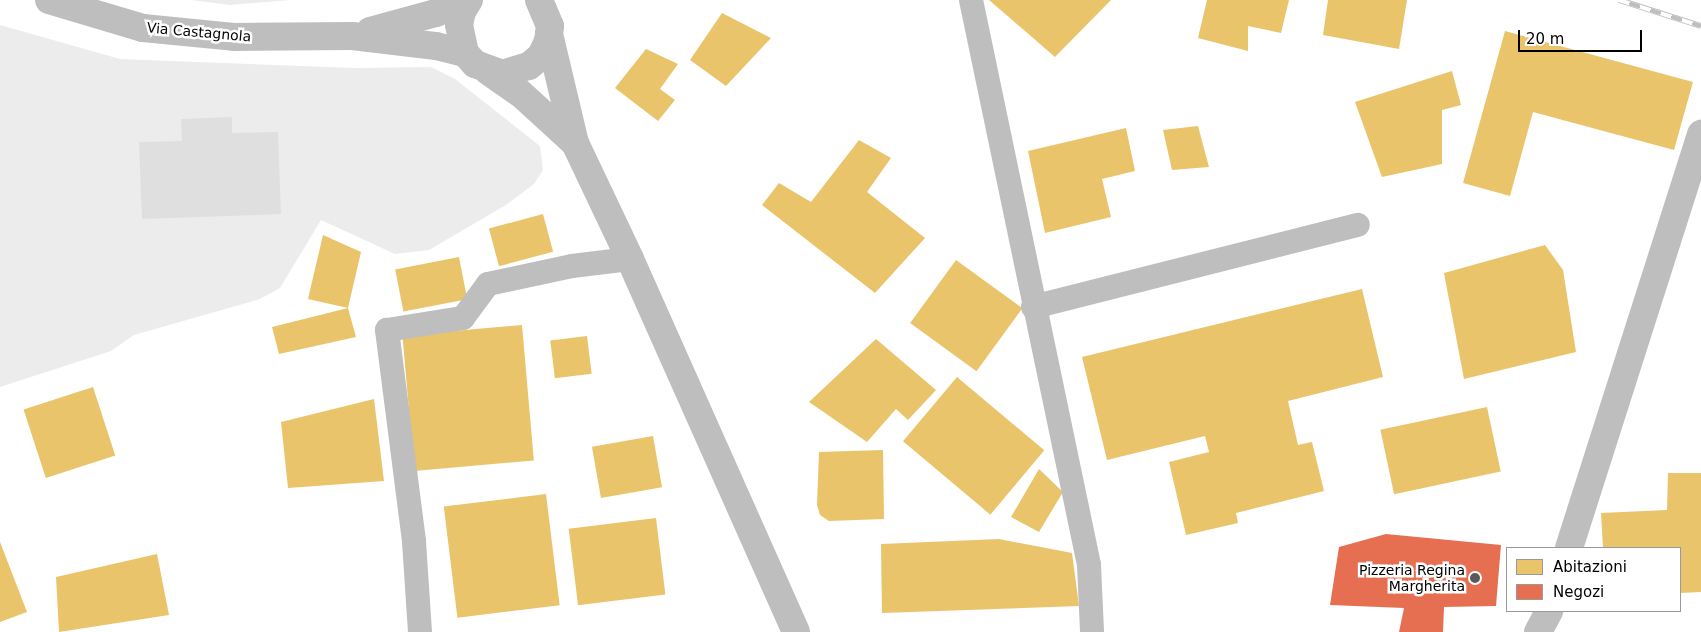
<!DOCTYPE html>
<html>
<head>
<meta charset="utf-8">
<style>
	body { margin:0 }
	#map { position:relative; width:1701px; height:632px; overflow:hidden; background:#fff; font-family:"DejaVu Sans",sans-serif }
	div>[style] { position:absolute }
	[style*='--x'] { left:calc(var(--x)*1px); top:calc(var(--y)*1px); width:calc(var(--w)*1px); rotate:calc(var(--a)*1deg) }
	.green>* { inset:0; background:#ececec }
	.homes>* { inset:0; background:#e9c46a; transform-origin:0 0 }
	.shops>* { inset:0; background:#e76f51 }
	.building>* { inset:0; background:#dfdfdf }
	.service>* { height:24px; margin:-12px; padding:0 12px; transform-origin:12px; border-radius:12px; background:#bebebe }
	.minor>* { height:28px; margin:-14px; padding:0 14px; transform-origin:14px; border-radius:14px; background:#bebebe }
	.rail>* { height:5.5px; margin-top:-2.75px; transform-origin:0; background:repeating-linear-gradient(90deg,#fff 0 11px,#bebebe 0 22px); box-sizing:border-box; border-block:1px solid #bebebe }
	.dots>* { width:14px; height:14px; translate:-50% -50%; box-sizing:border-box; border:2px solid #fff; border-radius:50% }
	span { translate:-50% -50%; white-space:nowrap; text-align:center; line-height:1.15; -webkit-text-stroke:5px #fff; paint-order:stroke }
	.street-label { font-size:14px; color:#000 }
	.poi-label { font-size:14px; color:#000 }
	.right { translate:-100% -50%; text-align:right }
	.legend { position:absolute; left:1506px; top:547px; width:175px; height:65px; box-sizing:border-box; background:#fff; border:1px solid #999; margin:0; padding:6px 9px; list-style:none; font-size:15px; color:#000 }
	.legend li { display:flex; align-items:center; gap:10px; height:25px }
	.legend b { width:25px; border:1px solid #999 }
	.scale { position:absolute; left:1518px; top:30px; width:124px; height:22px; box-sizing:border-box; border:2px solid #000; border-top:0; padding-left:6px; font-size:15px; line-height:18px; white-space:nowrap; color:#000; -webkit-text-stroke:4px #fff; paint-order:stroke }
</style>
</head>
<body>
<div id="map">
	<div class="green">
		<div style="clip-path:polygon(191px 0,291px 0,230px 5px)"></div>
		<div style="clip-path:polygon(0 25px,120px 59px,355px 68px,431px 67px,455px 79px,540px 146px,543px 170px,534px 184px,506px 205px,429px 250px,395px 254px,321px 220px,280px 288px,260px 299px,134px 335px,111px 351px,0 387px)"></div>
	</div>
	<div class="homes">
		<div style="clip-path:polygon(989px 0,1111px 0,1055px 57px)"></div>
		<div style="clip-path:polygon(1207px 0,1289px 0,1281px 33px,1248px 26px,1248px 51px,1198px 38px)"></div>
		<div style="clip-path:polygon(1328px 0,1407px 0,1399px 49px,1323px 35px)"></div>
		<div style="clip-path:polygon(722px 13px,771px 38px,726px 86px,690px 60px)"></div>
		<div style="clip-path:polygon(1505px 31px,1693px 82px,1674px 150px,1533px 112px,1510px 196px,1463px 183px)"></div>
		<div style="clip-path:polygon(646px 49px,678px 64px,660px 89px,675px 100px,658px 121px,615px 88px)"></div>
		<div style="clip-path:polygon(1452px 71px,1461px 105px,1442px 110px,1442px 164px,1382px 177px,1355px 102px)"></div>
		<div style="clip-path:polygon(1198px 126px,1209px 167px,1172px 170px,1163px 130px)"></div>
		<div style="clip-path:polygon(1126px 128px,1135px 171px,1102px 179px,1111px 217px,1045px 233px,1028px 151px)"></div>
		<div style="clip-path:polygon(859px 140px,891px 158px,867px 192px,925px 238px,875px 293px,762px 205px,779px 183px,811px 202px)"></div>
		<div style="left:543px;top:214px;width:39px;height:56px;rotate:75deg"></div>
		<div style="clip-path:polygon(323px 235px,361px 252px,348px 308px,356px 337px,279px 354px,272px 327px,348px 308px,308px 299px)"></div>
		<div style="clip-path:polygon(1545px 245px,1563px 270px,1576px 352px,1464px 379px,1444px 273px)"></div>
		<div style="left:459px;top:257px;width:43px;height:65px;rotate:79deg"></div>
		<div style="left:956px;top:260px;width:82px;height:78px;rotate:36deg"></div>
		<div style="clip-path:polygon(1362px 289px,1383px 377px,1288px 401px,1298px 445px,1312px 442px,1324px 491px,1236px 513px,1238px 523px,1186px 535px,1169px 462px,1209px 452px,1205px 436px,1107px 460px,1082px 357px)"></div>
		<div style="left:522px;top:325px;width:136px;height:120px;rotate:85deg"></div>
		<div style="left:587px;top:336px;width:38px;height:37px;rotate:83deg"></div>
		<div style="clip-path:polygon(876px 339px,936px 390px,908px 420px,896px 409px,867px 442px,809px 402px)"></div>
		<div style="left:957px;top:377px;width:114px;height:84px;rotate:40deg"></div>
		<div style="left:93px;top:387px;width:72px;height:73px;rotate:72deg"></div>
		<div style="clip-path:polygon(374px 399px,384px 481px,288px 488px,281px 422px)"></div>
		<div style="left:1487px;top:407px;width:66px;height:109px;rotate:78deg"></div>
		<div style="left:653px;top:436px;width:52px;height:62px;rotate:80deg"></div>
		<div style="clip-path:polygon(883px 450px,884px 519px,829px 521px,820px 515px,817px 505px,819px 452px)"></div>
		<div style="clip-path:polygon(1039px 469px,1063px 492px,1039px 532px,1011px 517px)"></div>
		<div style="clip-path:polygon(1668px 473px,1701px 473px,1701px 592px,1680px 593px,1680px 548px,1603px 548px,1601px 513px,1667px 510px)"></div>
		<div style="left:546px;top:494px;width:112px;height:103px;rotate:83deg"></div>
		<div style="left:656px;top:518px;width:77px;height:88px;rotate:83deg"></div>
		<div style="clip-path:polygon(999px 539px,1072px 553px,1079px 606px,882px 613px,881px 544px)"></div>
		<div style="clip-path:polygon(0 542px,27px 612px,0 622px)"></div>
		<div style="clip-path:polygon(157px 554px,169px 615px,59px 632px,56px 577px)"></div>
	</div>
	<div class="shops">
		<div style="clip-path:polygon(1386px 534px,1501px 545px,1496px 606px,1444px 607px,1443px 632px,1399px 632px,1404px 608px,1330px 605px,1339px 547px)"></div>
	</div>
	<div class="building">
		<div style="clip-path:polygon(232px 117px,232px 133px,278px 132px,281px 214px,142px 219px,139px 142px,182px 141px,181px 119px)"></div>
	</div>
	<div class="service">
		<div style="--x:971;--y:0;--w:577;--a:78.2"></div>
		<div style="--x:1089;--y:565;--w:67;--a:87.4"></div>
		<div style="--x:1033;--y:307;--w:335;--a:-14.2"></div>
		<div style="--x:420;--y:632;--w:91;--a:-93.8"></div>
		<div style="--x:414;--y:541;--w:213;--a:-97.3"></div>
		<div style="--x:387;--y:330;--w:77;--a:-9"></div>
		<div style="--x:463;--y:318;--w:42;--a:-53.7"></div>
		<div style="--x:488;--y:284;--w:86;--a:-12.1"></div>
		<div style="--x:572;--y:266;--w:58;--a:-6.9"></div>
	</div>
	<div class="minor">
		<div style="--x:49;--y:0;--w:98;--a:16.6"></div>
		<div style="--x:143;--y:28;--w:91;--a:5.6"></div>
		<div style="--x:234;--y:37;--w:118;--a:-0.5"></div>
		<div style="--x:352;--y:36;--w:85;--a:6.8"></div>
		<div style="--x:436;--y:46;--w:30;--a:14"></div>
		<div style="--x:469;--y:0;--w:13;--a:122"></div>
		<div style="--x:462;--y:11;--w:14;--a:102"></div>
		<div style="--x:459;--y:25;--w:29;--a:78"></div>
		<div style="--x:465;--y:53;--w:15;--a:48"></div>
		<div style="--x:475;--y:64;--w:29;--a:20"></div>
		<div style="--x:502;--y:74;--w:28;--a:-17"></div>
		<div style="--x:529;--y:66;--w:16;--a:-40"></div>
		<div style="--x:541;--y:56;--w:17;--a:-65"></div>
		<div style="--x:548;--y:41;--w:15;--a:-82"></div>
		<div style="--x:550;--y:26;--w:28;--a:-113"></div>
		<div style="--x:370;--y:31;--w:68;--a:-15.3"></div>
		<div style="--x:436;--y:13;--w:34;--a:-23"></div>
		<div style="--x:549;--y:34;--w:112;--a:76.6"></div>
		<div style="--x:575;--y:143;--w:128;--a:64.6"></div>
		<div style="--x:630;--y:259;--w:408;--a:66"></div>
		<div style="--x:488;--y:71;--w:39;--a:35"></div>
		<div style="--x:520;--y:93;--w:74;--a:42.3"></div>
		<div style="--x:1569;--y:548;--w:435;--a:-72.3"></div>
		<div style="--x:1538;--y:632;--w:24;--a:-62"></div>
	</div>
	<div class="rail">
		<div style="--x:1619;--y:0;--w:86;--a:17.6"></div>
	</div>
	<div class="dots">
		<div style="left:1475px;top:578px;background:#595959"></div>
	</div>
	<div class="street-label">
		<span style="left:199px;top:32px;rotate:5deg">Via Castagnola</span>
	</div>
	<div class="poi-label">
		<span class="right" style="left:1465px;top:578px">Pizzeria Regina<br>Margherita</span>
	</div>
	<ul class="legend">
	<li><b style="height:14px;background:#e9c46a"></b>Abitazioni</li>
	<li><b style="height:14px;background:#e76f51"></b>Negozi</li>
	</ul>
	<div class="scale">20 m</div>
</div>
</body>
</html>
